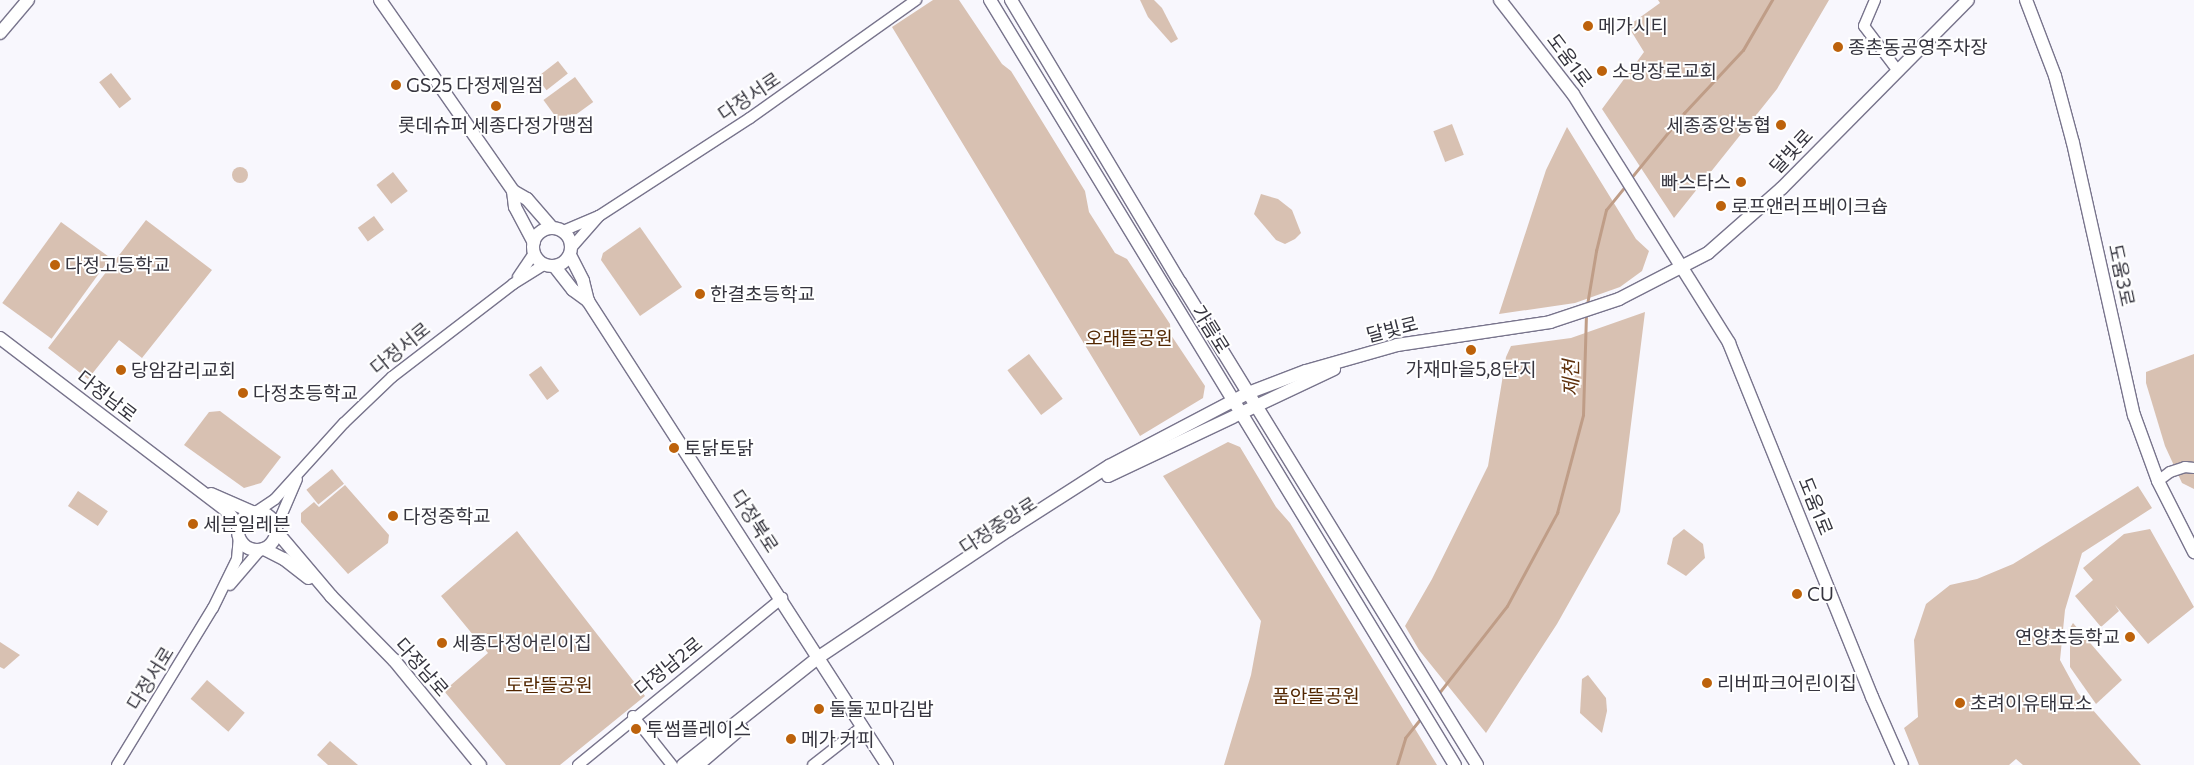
<!DOCTYPE html>
<html>
<head>
<meta charset="utf-8">
<style>
	body { margin:0 }
	#map { position:relative; width:2194px; height:765px; overflow:hidden; background:#f8f7fd; font-family:Commissioner,"Noto Sans KR",sans-serif }
	div>[style] { position:absolute }
	[style*='--x'] { left:calc(var(--x)*1px); top:calc(var(--y)*1px); width:calc(var(--w)*1px); rotate:calc(var(--a)*1deg) }
	.green>* { inset:0; background:#d8c1b2; transform-origin:0 0 }
	.round { border-radius:50% }
	.stream>* { height:2.5px; margin:-1.25px; padding:0 1.25px; transform-origin:1.25px; border-radius:1.25px; background:#bf9d87 }
	.roads { filter:drop-shadow(1px 0 #78748c) drop-shadow(-1px 0 #78748c) drop-shadow(0 1px #78748c) drop-shadow(0 -1px #78748c) }
	.minor>* { height:10px; margin:-5px; padding:0 5px; transform-origin:5px; border-radius:5px; background:#fff }
	.tertiary>* { height:12px; margin:-6px; padding:0 6px; transform-origin:6px; border-radius:6px; background:#fff }
	.tertiary>.ring { margin:-6px; padding:0; box-sizing:content-box; background:none; border:12px solid #fff; border-radius:50% }
	.dots>* { width:14px; height:14px; translate:-50% -50%; box-sizing:border-box; border:2px solid #fff; border-radius:50% }
	span { translate:-50% -50%; white-space:nowrap; text-align:center; line-height:1.15; -webkit-text-stroke:4px #fff; paint-order:stroke }
	.poi-label { font-size:19px; color:#36353f }
	.left { translate:0 -50%; text-align:left }
	.right { translate:-100% -50%; text-align:right }
	.street-label { font-size:19px; color:#36353f }
	.park-label { font-size:19px; color:#522600 }
	.water-label { font-size:20px; color:#5f310c; font-style:italic }
</style>
</head>
<body>
<div id="map">
	<div class="green">
		<div style="clip-path:polygon(933px 0,959px 0,1002px 64px,1011px 71px,1085px 191px,1089px 212px,1115px 253px,1127px 259px,1170px 324px,1171px 335px,1205px 386px,1203px 398px,1140px 436px,892px 27px)"></div>
		<div style="clip-path:polygon(1140px 0,1154px 0,1162px 8px,1178px 39px,1171px 43px,1148px 17px)"></div>
		<div style="clip-path:polygon(1658px 0,1829px 0,1777px 89px,1674px 218px,1602px 109px,1644px 52px,1628px 26px,1660px 3px)"></div>
		<div style="left:558px;top:61px;width:16px;height:27px;rotate:52deg"></div>
		<div style="left:111px;top:73px;width:33px;height:15px;rotate:52deg"></div>
		<div style="left:575px;top:77px;width:31px;height:39px;rotate:54deg"></div>
		<div style="left:1452px;top:124px;width:33px;height:20px;rotate:69deg"></div>
		<div style="clip-path:polygon(1567px 127px,1636px 239px,1649px 251px,1642px 271px,1620px 287px,1575px 303px,1499px 314px,1546px 170px)"></div>
		<div class="round" style="left:232px;top:167px;width:16px;height:16px"></div>
		<div style="left:393px;top:172px;width:24px;height:21px;rotate:52deg"></div>
		<div style="clip-path:polygon(1261px 194px,1278px 199px,1292px 210px,1301px 233px,1295px 239px,1285px 244px,1276px 240px,1254px 214px)"></div>
		<div style="left:374px;top:216px;width:17px;height:20px;rotate:54deg"></div>
		<div style="clip-path:polygon(146px 220px,212px 270px,142px 358px,119px 340px,88px 379px,48px 348px)"></div>
		<div style="left:61px;top:222px;width:61px;height:100px;rotate:36deg"></div>
		<div style="clip-path:polygon(640px 227px,682px 287px,640px 316px,601px 260px,603px 253px)"></div>
		<div style="clip-path:polygon(1645px 312px,1620px 512px,1557px 624px,1486px 733px,1419px 650px,1405px 626px,1432px 579px,1488px 466px,1506px 357px,1511px 346px,1571px 338px)"></div>
		<div style="left:1029px;top:354px;width:56px;height:27px;rotate:53deg"></div>
		<div style="clip-path:polygon(2194px 354px,2194px 489px,2182px 483px,2165px 446px,2146px 383px,2146px 372px)"></div>
		<div style="left:541px;top:366px;width:31px;height:15px;rotate:54deg"></div>
		<div style="clip-path:polygon(220px 411px,281px 457px,261px 483px,244px 488px,184px 445px,209px 412px)"></div>
		<div style="clip-path:polygon(1228px 442px,1240px 447px,1276px 507px,1290px 523px,1437px 765px,1224px 765px,1251px 675px,1261px 621px,1163px 476px)"></div>
		<div style="left:332px;top:469px;width:19px;height:33px;rotate:51deg"></div>
		<div style="clip-path:polygon(345px 485px,389px 535px,388px 543px,348px 574px,301px 522px,301px 513px,314px 502px,319px 507px)"></div>
		<div style="clip-path:polygon(2138px 486px,2152px 508px,2082px 553px,2065px 610px,2060px 660px,2078px 693px,2141px 765px,2023px 765px,2016px 759px,2009px 765px,1919px 765px,1904px 728px,1918px 717px,1914px 640px,1926px 604px,1950px 585px,1977px 579px,2013px 564px)"></div>
		<div style="left:78px;top:491px;width:36px;height:18px;rotate:34deg"></div>
		<div style="clip-path:polygon(1684px 529px,1703px 544px,1705px 558px,1686px 576px,1667px 564px,1673px 538px)"></div>
		<div style="clip-path:polygon(2150px 529px,2194px 607px,2148px 644px,2115px 605px,2119px 611px,2101px 627px,2075px 596px,2093px 580px,2083px 568px,2124px 534px)"></div>
		<div style="clip-path:polygon(517px 531px,645px 696px,560px 765px,506px 765px,444px 691px,488px 653px,441px 596px)"></div>
		<div style="clip-path:polygon(2073px 623px,2122px 680px,2096px 704px,2070px 667px,2070px 628px)"></div>
		<div style="clip-path:polygon(0 642px,20px 655px,4px 669px,0 667px)"></div>
		<div style="clip-path:polygon(1588px 675px,1606px 698px,1607px 711px,1602px 733px,1580px 713px,1582px 679px)"></div>
		<div style="left:207px;top:680px;width:50px;height:25px;rotate:41deg"></div>
		<div style="clip-path:polygon(330px 741px,358px 765px,328px 765px,317px 755px)"></div>
	</div>
	<div class="stream">
		<div style="--x:1631;--y:178;--w:84;--a:-50.8"></div>
		<div style="--x:1684;--y:113;--w:86;--a:-46.9"></div>
		<div style="--x:1743;--y:50;--w:58;--a:-59.9"></div>
		<div style="--x:1587;--y:305;--w:55;--a:-80.5"></div>
		<div style="--x:1596;--y:251;--w:42;--a:-76.3"></div>
		<div style="--x:1606;--y:210;--w:32;--a:-51"></div>
		<div style="--x:1439;--y:693;--w:110;--a:-52"></div>
		<div style="--x:1507;--y:606;--w:106;--a:-61.7"></div>
		<div style="--x:1557;--y:513;--w:101;--a:-75.1"></div>
		<div style="--x:1583;--y:415;--w:102;--a:-88.3"></div>
		<div style="--x:1397;--y:765;--w:28;--a:-73"></div>
		<div style="--x:1405;--y:738;--w:26;--a:-51"></div>
	</div>
	<div class="roads">
		<div class="minor">
			<div style="--x:1875;--y:0;--w:28;--a:113"></div>
			<div style="--x:1864;--y:26;--w:56;--a:52.9"></div>
			<div style="--x:563;--y:231;--w:39;--a:-23"></div>
			<div style="--x:599;--y:216;--w:180;--a:-33"></div>
			<div style="--x:750;--y:118;--w:204;--a:-35.4"></div>
			<div style="--x:572;--y:247;--w:41;--a:-48.9"></div>
			<div style="--x:518;--y:277;--w:29;--a:-56"></div>
			<div style="--x:2158;--y:481;--w:15;--a:-37"></div>
			<div style="--x:2170;--y:472;--w:16;--a:-18"></div>
			<div style="--x:2185;--y:467;--w:9;--a:6"></div>
			<div style="--x:256;--y:512;--w:23;--a:-34"></div>
			<div style="--x:275;--y:499;--w:103;--a:-47.8"></div>
			<div style="--x:344;--y:423;--w:66;--a:-43.8"></div>
			<div style="--x:392;--y:377;--w:153;--a:-37.5"></div>
			<div style="--x:513;--y:284;--w:36;--a:-32"></div>
			<div style="--x:276;--y:528;--w:53;--a:-66.8"></div>
			<div style="--x:230;--y:585;--w:46;--a:-49.4"></div>
			<div style="--x:633;--y:716;--w:63;--a:51.5"></div>
			<div style="--x:117;--y:765;--w:184;--a:-58.6"></div>
			<div style="--x:213;--y:608;--w:55;--a:-63.9"></div>
			<div style="--x:237;--y:559;--w:22;--a:-85"></div>
			<div style="--x:578;--y:765;--w:264;--a:-39.3"></div>
			<div style="--x:813;--y:765;--w:63;--a:-38"></div>
		</div>
		<div class="tertiary">
			<div style="--x:380;--y:0;--w:233;--a:55.1"></div>
			<div style="--x:513;--y:191;--w:16;--a:83"></div>
			<div style="--x:515;--y:207;--w:40;--a:62"></div>
			<div style="--x:990;--y:0;--w:895;--a:58.71"></div>
			<div style="--x:1011;--y:0;--w:329;--a:59.1"></div>
			<div style="--x:1180;--y:282;--w:567;--a:58.41"></div>
			<div style="--x:1500;--y:0;--w:119;--a:52.2"></div>
			<div style="--x:1573;--y:94;--w:294;--a:57.9"></div>
			<div style="--x:1729;--y:343;--w:382;--a:68"></div>
			<div style="--x:1872;--y:697;--w:74;--a:66.2"></div>
			<div style="--x:2026;--y:0;--w:81;--a:69.1"></div>
			<div style="--x:2055;--y:76;--w:69;--a:75"></div>
			<div style="--x:2073;--y:143;--w:279;--a:77.4"></div>
			<div style="--x:2134;--y:415;--w:70;--a:70"></div>
			<div style="--x:2158;--y:481;--w:80;--a:63.1"></div>
			<div style="--x:0;--y:33;--w:43;--a:-49.7"></div>
			<div style="--x:513;--y:191;--w:16;--a:30"></div>
			<div style="--x:527;--y:199;--w:38;--a:49"></div>
			<div class="ring" style="left:533px;top:228px;width:26px;height:26px"></div>
			<div style="--x:570;--y:255;--w:29;--a:63"></div>
			<div style="--x:583;--y:281;--w:21;--a:76"></div>
			<div style="--x:588;--y:301;--w:552;--a:57.2"></div>
			<div style="--x:555;--y:267;--w:29;--a:52"></div>
			<div style="--x:573;--y:290;--w:19;--a:36"></div>
			<div style="--x:0;--y:338;--w:287;--a:37.3"></div>
			<div style="--x:228;--y:512;--w:18;--a:52"></div>
			<div style="--x:1108;--y:476;--w:250;--a:-25.3"></div>
			<div style="--x:211;--y:494;--w:45;--a:23.7"></div>
			<div class="ring" style="left:238px;top:512px;width:26px;height:26px"></div>
			<div style="--x:277;--y:532;--w:84;--a:49.8"></div>
			<div style="--x:331;--y:596;--w:90;--a:45.5"></div>
			<div style="--x:394;--y:660;--w:136;--a:50.7"></div>
			<div style="--x:264;--y:549;--w:22;--a:27"></div>
			<div style="--x:284;--y:559;--w:31;--a:38"></div>
			<div style="--x:683;--y:765;--w:174;--a:-38.5"></div>
			<div style="--x:819;--y:657;--w:229;--a:-33.8"></div>
			<div style="--x:1009;--y:530;--w:119;--a:-32.6"></div>
			<div style="--x:1109;--y:466;--w:157;--a:-27.7"></div>
			<div style="--x:1248;--y:393;--w:62;--a:-20.8"></div>
			<div style="--x:1306;--y:371;--w:95;--a:-15.9"></div>
			<div style="--x:1397;--y:345;--w:155;--a:-8.5"></div>
			<div style="--x:1550;--y:322;--w:73;--a:-18.4"></div>
			<div style="--x:1619;--y:299;--w:100;--a:-27.3"></div>
			<div style="--x:1708;--y:253;--w:98;--a:-41.3"></div>
			<div style="--x:1782;--y:188;--w:264;--a:-45.3"></div>
			<div style="--x:698;--y:765;--w:57;--a:-40.7"></div>
		</div>
	</div>
	<div class="dots">
		<div style="left:1588px;top:26px;background:#bd620b"></div>
		<div style="left:1838px;top:47px;background:#bd620b"></div>
		<div style="left:1602px;top:71px;background:#bd620b"></div>
		<div style="left:396px;top:85px;background:#bd620b"></div>
		<div style="left:496px;top:106px;background:#bd620b"></div>
		<div style="left:1781px;top:125px;background:#bd620b"></div>
		<div style="left:1741px;top:182px;background:#bd620b"></div>
		<div style="left:1721px;top:206px;background:#bd620b"></div>
		<div style="left:55px;top:265px;background:#bd620b"></div>
		<div style="left:700px;top:294px;background:#bd620b"></div>
		<div style="left:1471px;top:350px;background:#bd620b"></div>
		<div style="left:121px;top:370px;background:#bd620b"></div>
		<div style="left:243px;top:393px;background:#bd620b"></div>
		<div style="left:674px;top:448px;background:#bd620b"></div>
		<div style="left:393px;top:516px;background:#bd620b"></div>
		<div style="left:193px;top:524px;background:#bd620b"></div>
		<div style="left:1797px;top:594px;background:#bd620b"></div>
		<div style="left:2130px;top:637px;background:#bd620b"></div>
		<div style="left:442px;top:643px;background:#bd620b"></div>
		<div style="left:1707px;top:683px;background:#bd620b"></div>
		<div style="left:1960px;top:703px;background:#bd620b"></div>
		<div style="left:819px;top:709px;background:#bd620b"></div>
		<div style="left:636px;top:729px;background:#bd620b"></div>
		<div style="left:791px;top:739px;background:#bd620b"></div>
	</div>
	<div class="poi-label">
		<span class="left" style="left:1598px;top:26px">메가시티</span>
		<span class="left" style="left:1848px;top:47px">종촌동공영주차장</span>
		<span class="left" style="left:1612px;top:71px">소망장로교회</span>
		<span class="left" style="left:406px;top:85px">GS25 다정제일점</span>
		<span style="left:496px;top:125px">롯데슈퍼 세종다정가맹점</span>
		<span class="right" style="left:1771px;top:125px">세종중앙농협</span>
		<span class="right" style="left:1731px;top:182px">빠스타스</span>
		<span class="left" style="left:1731px;top:206px">로프앤러프베이크숍</span>
		<span class="left" style="left:65px;top:265px">다정고등학교</span>
		<span class="left" style="left:710px;top:294px">한결초등학교</span>
		<span style="left:1471px;top:369px">가재마을5,8단지</span>
		<span class="left" style="left:131px;top:370px">당암감리교회</span>
		<span class="left" style="left:253px;top:393px">다정초등학교</span>
		<span class="left" style="left:684px;top:448px">토닭토닭</span>
		<span class="left" style="left:403px;top:516px">다정중학교</span>
		<span class="left" style="left:203px;top:524px">세븐일레븐</span>
		<span class="left" style="left:1807px;top:594px">CU</span>
		<span class="right" style="left:2120px;top:637px">연양초등학교</span>
		<span class="left" style="left:452px;top:643px">세종다정어린이집</span>
		<span class="left" style="left:1717px;top:683px">리버파크어린이집</span>
		<span class="left" style="left:1970px;top:703px">초려이유태묘소</span>
		<span class="left" style="left:829px;top:709px">둘둘꼬마김밥</span>
		<span class="left" style="left:646px;top:729px">투썸플레이스</span>
		<span class="left" style="left:801px;top:739px">메가 커피</span>
	</div>
	<div class="street-label">
		<span style="left:1570px;top:60px;rotate:53deg">도움1로</span>
		<span style="left:749px;top:96px;rotate:-34deg">다정서로</span>
		<span style="left:1791px;top:151px;rotate:-47deg">달빛로</span>
		<span style="left:2122px;top:275px;rotate:78deg">도움3로</span>
		<span style="left:1211px;top:329px;rotate:58deg">가름로</span>
		<span style="left:1392px;top:329px;rotate:-14deg">달빛로</span>
		<span style="left:400px;top:348px;rotate:-39deg">다정서로</span>
		<span style="left:107px;top:396px;rotate:38deg">다정남로</span>
		<span style="left:1816px;top:506px;rotate:68deg">도움1로</span>
		<span style="left:755px;top:521px;rotate:57deg">다정북로</span>
		<span style="left:998px;top:525px;rotate:-33deg">다정중앙로</span>
		<span style="left:668px;top:666px;rotate:-39deg">다정남2로</span>
		<span style="left:422px;top:667px;rotate:49deg">다정남로</span>
		<span style="left:150px;top:678px;rotate:-58deg">다정서로</span>
	</div>
	<div class="park-label">
		<span style="left:1129px;top:338px">오래뜰공원</span>
		<span style="left:549px;top:685px">도란뜰공원</span>
		<span style="left:1316px;top:696px">품안뜰공원</span>
	</div>
	<div class="water-label">
		<span style="left:1570px;top:378px;rotate:-90deg">제천</span>
	</div>
</div>
</body>
</html>
